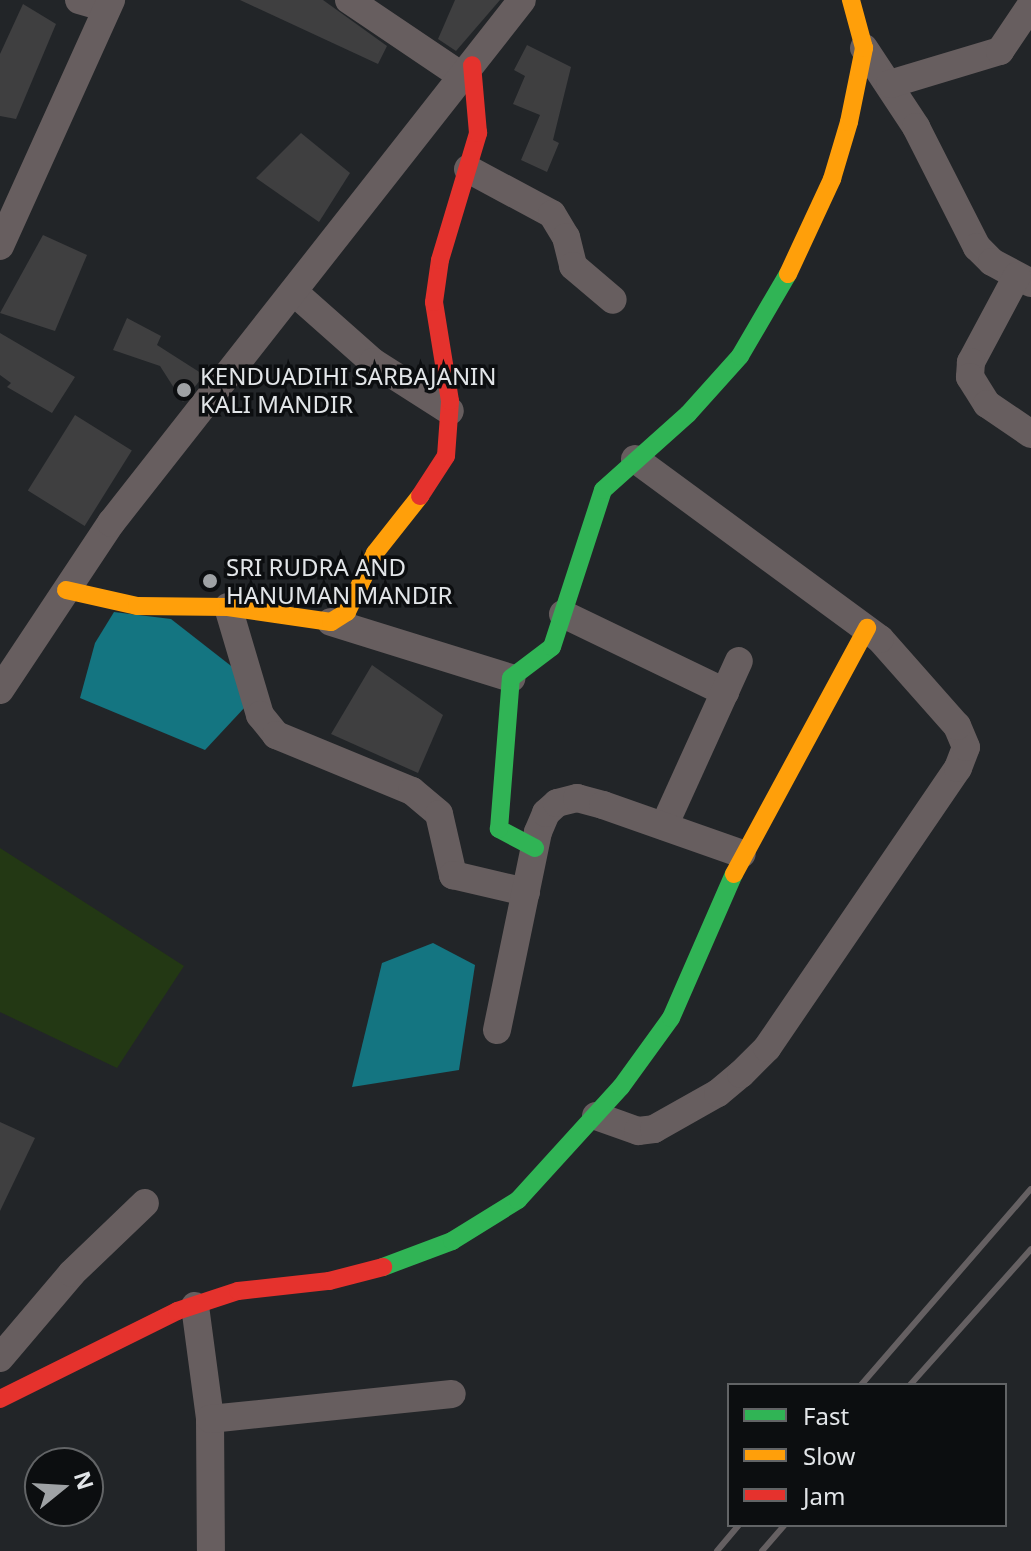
<!DOCTYPE html>
<html>
<head>
<meta charset="utf-8">
<style>
	body { margin:0 }
	#map { position:relative; width:1031px; height:1551px; overflow:hidden; background:#222528; font-family:"Noto Sans",sans-serif }
	div>[style] { position:absolute }
	[style*='--x'] { left:calc(var(--x)*1px); top:calc(var(--y)*1px); width:calc(var(--w)*1px); rotate:calc(var(--a)*1deg) }
	.green>* { inset:0; background:#233814 }
	.water>* { inset:0; background:#147581 }
	.building>* { inset:0; background:#3f3f40; transform-origin:0 0 }
	.street>* { height:28px; margin:-14px; padding:0 14px; transform-origin:14px; border-radius:14px; background:#675e5f }
	.fast>* { height:18px; margin:-9px; padding:0 9px; transform-origin:9px; border-radius:9px; background:#30b455 }
	.slow>* { height:18px; margin:-9px; padding:0 9px; transform-origin:9px; border-radius:9px; background:#ff9f0a }
	.jam>* { height:18px; margin:-9px; padding:0 9px; transform-origin:9px; border-radius:9px; background:#e5322d }
	.rail>* { height:6px; margin:-3px; padding:0 3px; transform-origin:3px; border-radius:3px; background:#656062 }
	.dots>* { width:22px; height:22px; translate:-50% -50%; box-sizing:border-box; border:4px solid #0c0e10; border-radius:50% }
	span { translate:-50% -50%; white-space:nowrap; text-align:center; line-height:1.15; -webkit-text-stroke:7px #0c0e10; paint-order:stroke }
	.poi-label { font-size:24px; color:#e2e5e8 }
	.left { translate:0 -50%; text-align:left }
	.legend { position:absolute; left:727px; top:1383px; width:280px; height:144px; box-sizing:border-box; background:#0c0e10; border:2px solid #626466; margin:0; padding:10px 14px; list-style:none; font-size:24px; color:#e2e5e8 }
	.legend li { display:flex; align-items:center; gap:16px; height:40px }
	.legend b { width:40px; border:2px solid #626466 }
	.north { position:absolute; left:24px; top:1447px; width:80px; height:80px; box-sizing:border-box; background:#0c0e10; border:2px solid #626466; border-radius:50%; rotate:72deg; font-size:22px; font-weight:700; line-height:32px; text-align:center; color:#e2e5e8 }
	.north::after { content:''; display:block; margin:auto; width:28px; height:36px; background:#9fa2a5; clip-path:polygon(50% 0,100% 100%,50% 72%,0 100%) }
</style>
</head>
<body>
<div id="map">
	<div class="green">
		<div style="clip-path:polygon(0 848px,184px 966px,117px 1068px,0 1012px)"></div>
	</div>
	<div class="water">
		<div style="clip-path:polygon(114px 612px,171px 619px,235px 669px,246px 706px,205px 750px,80px 698px,95px 643px)"></div>
		<div style="clip-path:polygon(433px 943px,475px 965px,459px 1070px,352px 1087px,382px 963px)"></div>
	</div>
	<div class="building">
		<div style="clip-path:polygon(240px 0,323px 0,387px 46px,378px 64px)"></div>
		<div style="clip-path:polygon(455px 0,500px 0,456px 51px,438px 39px)"></div>
		<div style="clip-path:polygon(23px 4px,56px 24px,16px 119px,0 116px,0 54px)"></div>
		<div style="clip-path:polygon(527px 45px,571px 67px,553px 140px,559px 143px,547px 172px,521px 160px,540px 115px,513px 104px,525px 76px,514px 70px)"></div>
		<div style="clip-path:polygon(301px 133px,350px 173px,319px 222px,256px 178px)"></div>
		<div style="clip-path:polygon(43px 235px,87px 255px,55px 331px,0 313px)"></div>
		<div style="clip-path:polygon(127px 318px,161px 336px,157px 345px,204px 375px,183px 402px,160px 366px,113px 350px)"></div>
		<div style="clip-path:polygon(0 333px,75px 377px,52px 413px,7px 387px,11px 383px,0 375px)"></div>
		<div style="left:75px;top:415px;width:67px;height:89px;rotate:32deg"></div>
		<div style="clip-path:polygon(372px 665px,443px 715px,418px 773px,331px 734px)"></div>
		<div style="clip-path:polygon(0 1122px,35px 1138px,0 1211px)"></div>
	</div>
	<div class="street">
		<div style="--x:79;--y:0;--w:29;--a:16"></div>
		<div style="--x:349;--y:0;--w:138;--a:34"></div>
		<div style="--x:864;--y:48;--w:95;--a:56.6"></div>
		<div style="--x:916;--y:127;--w:135;--a:63.1"></div>
		<div style="--x:977;--y:247;--w:21;--a:45"></div>
		<div style="--x:992;--y:262;--w:44;--a:28.3"></div>
		<div style="--x:890;--y:84;--w:115;--a:-16.7"></div>
		<div style="--x:1000;--y:51;--w:55;--a:-56"></div>
		<div style="--x:468;--y:169;--w:95;--a:28.2"></div>
		<div style="--x:552;--y:214;--w:27;--a:59"></div>
		<div style="--x:566;--y:237;--w:30;--a:76"></div>
		<div style="--x:573;--y:266;--w:52;--a:40.4"></div>
		<div style="--x:0;--y:246;--w:270;--a:-65.7"></div>
		<div style="--x:1017;--y:276;--w:98;--a:118.1"></div>
		<div style="--x:971;--y:362;--w:15;--a:94"></div>
		<div style="--x:970;--y:377;--w:32;--a:58"></div>
		<div style="--x:987;--y:404;--w:53;--a:34.3"></div>
		<div style="--x:295;--y:293;--w:104;--a:41.5"></div>
		<div style="--x:373;--y:362;--w:91;--a:32.5"></div>
		<div style="--x:228;--y:607;--w:113;--a:73.5"></div>
		<div style="--x:260;--y:715;--w:26;--a:51"></div>
		<div style="--x:276;--y:735;--w:147;--a:22.4"></div>
		<div style="--x:412;--y:791;--w:35;--a:40"></div>
		<div style="--x:439;--y:814;--w:63;--a:77.1"></div>
		<div style="--x:453;--y:875;--w:75;--a:13.1"></div>
		<div style="--x:563;--y:614;--w:180;--a:25.7"></div>
		<div style="--x:331;--y:622;--w:189;--a:17.3"></div>
		<div style="--x:0;--y:690;--w:201;--a:-56.4"></div>
		<div style="--x:111;--y:523;--w:665;--a:-51.84"></div>
		<div style="--x:664;--y:826;--w:181;--a:-65.6"></div>
		<div style="--x:497;--y:1030;--w:202;--a:-78.3"></div>
		<div style="--x:538;--y:832;--w:21;--a:-67"></div>
		<div style="--x:546;--y:813;--w:15;--a:-42"></div>
		<div style="--x:557;--y:803;--w:21;--a:-14"></div>
		<div style="--x:577;--y:798;--w:27;--a:15"></div>
		<div style="--x:603;--y:805;--w:147;--a:19.4"></div>
		<div style="--x:596;--y:1116;--w:45;--a:19.7"></div>
		<div style="--x:638;--y:1131;--w:16;--a:-7"></div>
		<div style="--x:654;--y:1129;--w:73;--a:-29.4"></div>
		<div style="--x:718;--y:1093;--w:30;--a:-40"></div>
		<div style="--x:741;--y:1074;--w:37;--a:-45"></div>
		<div style="--x:767;--y:1048;--w:339;--a:-55.7"></div>
		<div style="--x:958;--y:768;--w:22;--a:-69"></div>
		<div style="--x:966;--y:747;--w:23;--a:-113"></div>
		<div style="--x:957;--y:726;--w:116;--a:-131.5"></div>
		<div style="--x:880;--y:639;--w:304;--a:-143.7"></div>
		<div style="--x:195;--y:1306;--w:114;--a:82.4"></div>
		<div style="--x:210;--y:1419;--w:132;--a:89.6"></div>
		<div style="--x:0;--y:1358;--w:111;--a:-49.7"></div>
		<div style="--x:72;--y:1273;--w:101;--a:-43.8"></div>
		<div style="--x:210;--y:1419;--w:243;--a:-5.9"></div>
	</div>
	<div class="fast">
		<div style="--x:535;--y:848;--w:41;--a:-152.2"></div>
		<div style="--x:499;--y:829;--w:151;--a:-85.5"></div>
		<div style="--x:511;--y:678;--w:51;--a:-37.1"></div>
		<div style="--x:552;--y:647;--w:165;--a:-72"></div>
		<div style="--x:603;--y:490;--w:114;--a:-41.8"></div>
		<div style="--x:688;--y:414;--w:78;--a:-48.1"></div>
		<div style="--x:740;--y:356;--w:95;--a:-59.7"></div>
		<div style="--x:383;--y:1267;--w:74;--a:-20.6"></div>
		<div style="--x:452;--y:1241;--w:78;--a:-31.8"></div>
		<div style="--x:518;--y:1200;--w:153;--a:-47.7"></div>
		<div style="--x:621;--y:1087;--w:85;--a:-54.1"></div>
		<div style="--x:671;--y:1018;--w:157;--a:-66.4"></div>
	</div>
	<div class="slow">
		<div style="--x:788;--y:274;--w:105;--a:-65.1"></div>
		<div style="--x:832;--y:179;--w:59;--a:-73.4"></div>
		<div style="--x:849;--y:122;--w:76;--a:-78.5"></div>
		<div style="--x:864;--y:48;--w:50;--a:-105.2"></div>
		<div style="--x:66;--y:590;--w:73;--a:12.7"></div>
		<div style="--x:137;--y:606;--w:91;--a:0.6"></div>
		<div style="--x:228;--y:607;--w:104;--a:8.3"></div>
		<div style="--x:331;--y:622;--w:19;--a:-32"></div>
		<div style="--x:347;--y:612;--w:65;--a:-64.6"></div>
		<div style="--x:375;--y:553;--w:73;--a:-51.7"></div>
		<div style="--x:734;--y:874;--w:280;--a:-61.6"></div>
	</div>
	<div class="jam">
		<div style="--x:420;--y:496;--w:48;--a:-57"></div>
		<div style="--x:446;--y:456;--w:55;--a:-85.8"></div>
		<div style="--x:450;--y:401;--w:100;--a:-99.2"></div>
		<div style="--x:434;--y:302;--w:42;--a:-81.9"></div>
		<div style="--x:440;--y:260;--w:133;--a:-73.3"></div>
		<div style="--x:478;--y:133;--w:68;--a:-95"></div>
		<div style="--x:0;--y:1399;--w:198;--a:-26.4"></div>
		<div style="--x:177;--y:1311;--w:64;--a:-18.2"></div>
		<div style="--x:238;--y:1291;--w:92;--a:-6.3"></div>
		<div style="--x:329;--y:1281;--w:56;--a:-14.5"></div>
	</div>
	<div class="rail">
		<div style="--x:861;--y:1385;--w:259;--a:-49.1"></div>
		<div style="--x:910;--y:1385;--w:182;--a:-48.3"></div>
		<div style="--x:717;--y:1551;--w:34;--a:-50"></div>
		<div style="--x:762;--y:1551;--w:35;--a:-49"></div>
	</div>
	<div class="dots">
		<div style="left:184px;top:390px;background:#9fa2a5"></div>
		<div style="left:210px;top:581px;background:#9fa2a5"></div>
	</div>
	<div class="poi-label">
		<span class="left" style="left:200px;top:390px">KENDUADIHI SARBAJANIN<br>KALI MANDIR</span>
		<span class="left" style="left:226px;top:581px">SRI RUDRA AND<br>HANUMAN MANDIR</span>
	</div>
	<ul class="legend">
	<li><b style="height:10px;background:#30b455"></b>Fast</li>
	<li><b style="height:10px;background:#ff9f0a"></b>Slow</li>
	<li><b style="height:10px;background:#e5322d"></b>Jam</li>
	</ul>
	<div class="north">N</div>
</div>
</body>
</html>
